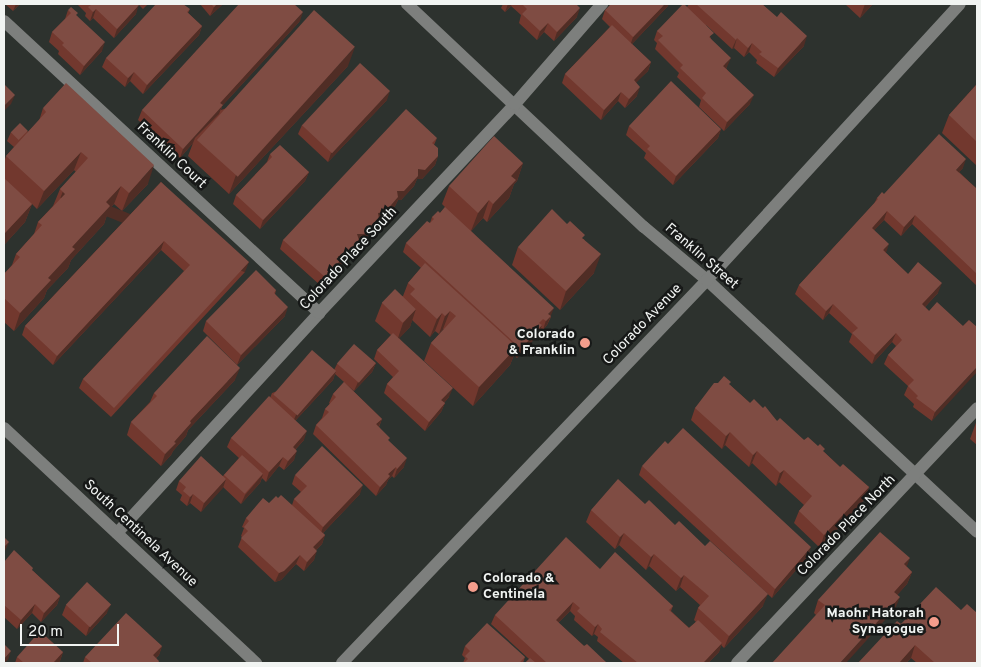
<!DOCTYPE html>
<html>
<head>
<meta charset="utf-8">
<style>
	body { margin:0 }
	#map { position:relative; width:981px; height:667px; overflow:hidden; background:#2d322e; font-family:Overpass,sans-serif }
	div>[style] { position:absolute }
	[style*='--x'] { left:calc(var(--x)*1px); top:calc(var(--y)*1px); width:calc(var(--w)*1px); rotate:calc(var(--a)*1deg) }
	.minor>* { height:12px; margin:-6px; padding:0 6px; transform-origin:6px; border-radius:6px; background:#7d7f7d }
	.wall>* { inset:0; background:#72382e }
	.shaded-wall>* { inset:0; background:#502d25; transform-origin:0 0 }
	.building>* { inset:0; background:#7f4c43; transform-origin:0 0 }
	.dots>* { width:14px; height:14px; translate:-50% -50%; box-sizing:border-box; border:2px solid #171918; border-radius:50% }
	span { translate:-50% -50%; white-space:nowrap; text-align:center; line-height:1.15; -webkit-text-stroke:5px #171918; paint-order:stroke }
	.street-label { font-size:14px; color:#f1f4f2 }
	.poi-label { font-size:14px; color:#f1f4f2; font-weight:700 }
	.right { translate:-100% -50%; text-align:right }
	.left { translate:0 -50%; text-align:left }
	.frame { position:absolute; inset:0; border:5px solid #f1f4f2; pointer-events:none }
	.scale { position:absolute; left:20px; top:624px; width:99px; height:22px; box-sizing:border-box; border:2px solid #f1f4f2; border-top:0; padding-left:6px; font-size:15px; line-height:18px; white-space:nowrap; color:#f1f4f2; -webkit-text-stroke:4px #171918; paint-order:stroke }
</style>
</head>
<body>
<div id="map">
	<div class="minor">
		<div style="--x:407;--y:4;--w:325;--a:43.3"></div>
		<div style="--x:644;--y:227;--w:82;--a:40.1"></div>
		<div style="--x:707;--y:280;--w:369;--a:43"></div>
		<div style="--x:4;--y:21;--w:430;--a:42.8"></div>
		<div style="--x:4;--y:428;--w:345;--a:43"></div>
		<div style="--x:117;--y:533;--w:299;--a:-47.4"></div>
		<div style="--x:319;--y:313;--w:287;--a:-46.8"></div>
		<div style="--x:515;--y:104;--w:133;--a:-49"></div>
		<div style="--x:342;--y:663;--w:529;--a:-46.38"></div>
		<div style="--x:707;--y:280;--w:374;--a:-47.5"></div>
		<div style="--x:737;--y:663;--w:350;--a:-46.7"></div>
	</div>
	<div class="wall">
		<div style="clip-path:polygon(5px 4px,20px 4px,13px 11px)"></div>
		<div style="clip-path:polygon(77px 4px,137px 4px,136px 14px,114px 38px,93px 18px,90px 21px,85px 16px,86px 13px)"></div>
		<div style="clip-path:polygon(138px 4px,148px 4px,143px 9px)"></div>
		<div style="clip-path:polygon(200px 4px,223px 4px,210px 16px)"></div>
		<div style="clip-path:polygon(503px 4px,576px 4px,577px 17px,554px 41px,544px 32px,537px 40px,519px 23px,521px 15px,511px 6px,505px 12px,501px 8px)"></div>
		<div style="clip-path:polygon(689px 4px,762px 4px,804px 46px,774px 77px,756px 63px,757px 60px,749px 52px,744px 57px,734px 48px,732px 49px,706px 25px,711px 39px,727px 67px,726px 68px,750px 104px,724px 131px,699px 107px,701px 100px,677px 77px,679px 73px,655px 49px,657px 43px,654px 40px,657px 31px,687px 7px)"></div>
		<div style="clip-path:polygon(845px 4px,873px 4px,860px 18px)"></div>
		<div style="clip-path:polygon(668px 6px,632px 44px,651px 62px,648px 71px,636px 82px,637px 96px,625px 108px,618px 101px,601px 120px,562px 83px,565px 74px,610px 27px,602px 19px,605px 10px)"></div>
		<div style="clip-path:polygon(190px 9px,188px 13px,202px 26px,199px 35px,143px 94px,130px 81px,125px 87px,102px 67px,106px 58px)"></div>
		<div style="clip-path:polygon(68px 10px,77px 16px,102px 51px,80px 75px,58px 54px,59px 51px,49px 42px,52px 32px,65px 19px)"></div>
		<div style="clip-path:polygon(300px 21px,222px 106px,221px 110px,348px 66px,229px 194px,188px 156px,193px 143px,180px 158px,138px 120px,142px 110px)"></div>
		<div style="clip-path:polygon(977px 84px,977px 166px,942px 133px,949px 115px)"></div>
		<div style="clip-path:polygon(387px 100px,328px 162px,298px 134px,302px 125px)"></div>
		<div style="clip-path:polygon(43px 108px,148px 184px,122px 211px,114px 204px,109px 209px,104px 224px,71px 260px,68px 268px,47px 290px,44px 298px,14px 331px,4px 322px,4px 274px,12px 265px,16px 254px,34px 234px,38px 222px,53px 206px,60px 189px,76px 172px,74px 170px,37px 209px,32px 204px,25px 222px,4px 245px,4px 162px,6px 156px,14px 147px,7px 141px,11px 132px,28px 131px,27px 133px,39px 121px)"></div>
		<div style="clip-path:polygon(629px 126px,721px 129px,718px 138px,673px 185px,644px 158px,646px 153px,626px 135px)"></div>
		<div style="clip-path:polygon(437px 138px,434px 145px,438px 156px,435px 165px,422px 179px,417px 179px,414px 186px,401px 200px,398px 200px,395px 206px,381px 221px,378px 222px,375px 228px,361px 243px,357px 243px,355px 249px,341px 265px,337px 265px,335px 271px,321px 286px,280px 249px,283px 240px)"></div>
		<div style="clip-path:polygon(270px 154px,309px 172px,305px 181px,260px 229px,233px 204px,236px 195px,267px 162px)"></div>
		<div style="clip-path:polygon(523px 163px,517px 181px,514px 184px,509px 198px,487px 222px,483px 218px,471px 231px,551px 317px,547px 325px,543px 330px,541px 329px,539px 334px,517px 358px,514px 355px,510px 365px,473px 406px,424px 361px,431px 343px,444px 329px,443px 329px,439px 334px,435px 331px,430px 337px,412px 320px,410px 327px,399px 338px,449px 397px,444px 403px,445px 403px,441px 412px,425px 431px,384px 393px,387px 384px,393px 377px,374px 359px,377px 350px,391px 335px,375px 321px,382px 303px,403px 296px,408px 283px,421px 268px,403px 252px,406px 243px,430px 223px,432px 217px,440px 213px,445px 207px,442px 204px,449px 186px)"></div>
		<div style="clip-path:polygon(963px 168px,959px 172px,977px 189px,977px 286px,912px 224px,901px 236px,884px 220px,874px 230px,886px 253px,908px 274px,938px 293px,925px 307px,929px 311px,963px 326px,969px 320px,932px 421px,913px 407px,914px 404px,904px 395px,908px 386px,884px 364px,888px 355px,896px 346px,892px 342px,872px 364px,849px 342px,852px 334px,829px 313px,823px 320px,795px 294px,799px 285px,874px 204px,877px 198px,884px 194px)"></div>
		<div style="clip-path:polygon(161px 182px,245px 272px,111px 417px,79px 388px,83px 379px,184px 271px,161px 250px,53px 365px,22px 335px,25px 326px)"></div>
		<div style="clip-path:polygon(584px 239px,594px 273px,560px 310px,512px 265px,518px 247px)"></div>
		<div style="clip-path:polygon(276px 290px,275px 294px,285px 316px,237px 365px,203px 331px,206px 321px)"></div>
		<div style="clip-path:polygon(376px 363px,372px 372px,354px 391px,346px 384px,382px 419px,379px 427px,388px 440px,404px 467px,394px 478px,392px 476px,388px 480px,386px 485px,376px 496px,313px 434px,316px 425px,322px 418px,325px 409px,330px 404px,329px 403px,333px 394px,344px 382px,335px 374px,333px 380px,295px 421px,304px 440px,296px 449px,294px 460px,284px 470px,279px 466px,266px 482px,262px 478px,260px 483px,241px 504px,223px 487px,201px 512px,190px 503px,187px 506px,180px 500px,182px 495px,176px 490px,179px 481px,223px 476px,239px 458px,227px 447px,231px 438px,270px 398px,272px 393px,334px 370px,337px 364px)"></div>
		<div style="clip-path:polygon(235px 380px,188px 430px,186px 436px,173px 451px,171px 455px,161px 466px,127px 435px,131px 422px,150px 402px,154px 393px)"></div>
		<div style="clip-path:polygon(730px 385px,750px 403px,777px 421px,804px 440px,824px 452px,840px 467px,869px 487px,864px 500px,820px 548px,794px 523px,799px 511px,804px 505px,779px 482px,776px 486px,752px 463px,749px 467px,725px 445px,722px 449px,691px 420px,695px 408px)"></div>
		<div style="clip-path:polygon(977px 420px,977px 445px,970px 439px)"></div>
		<div style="clip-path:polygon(642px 466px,808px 556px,772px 598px,639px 475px)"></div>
		<div style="clip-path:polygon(295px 475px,360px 494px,323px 533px,325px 535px,322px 544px,316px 550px,314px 560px,304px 571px,296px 564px,281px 580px,275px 582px,238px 547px,242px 537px,241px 536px,244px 528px,242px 527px,246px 518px,278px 498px,292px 505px,294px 499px,301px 492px,292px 484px)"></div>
		<div style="clip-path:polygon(645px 504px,763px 606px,724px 648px,721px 645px,719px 652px,708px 663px,624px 663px,597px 641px,598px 637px,594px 634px,592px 636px,574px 620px,575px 616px,570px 611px,558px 623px,584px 646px,607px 663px,525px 663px,529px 659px,491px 624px,495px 615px,600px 569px,673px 606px,671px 611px,689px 628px,696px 622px,694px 620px,698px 608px,700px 605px,680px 587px,676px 591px,649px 566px,646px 570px,619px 545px,615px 549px,586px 522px,591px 510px)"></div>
		<div style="clip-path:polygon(4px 562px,33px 571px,60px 596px,57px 605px,41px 622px,32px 613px,17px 629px,4px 617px)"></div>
		<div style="clip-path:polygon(907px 567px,912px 572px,907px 584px,897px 595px,895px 609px,816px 615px,814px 613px,818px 600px)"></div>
		<div style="clip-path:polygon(66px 605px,107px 613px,86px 636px,62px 615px)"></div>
		<div style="clip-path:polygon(901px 624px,977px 663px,917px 663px,911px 658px,906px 663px,858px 663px)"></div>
		<div style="clip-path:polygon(162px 646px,159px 655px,156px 658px,159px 663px,83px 663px,85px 657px)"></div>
		<div style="clip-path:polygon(465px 646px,525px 657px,523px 663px,463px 663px,465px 658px,462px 655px)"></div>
		<div style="clip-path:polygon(63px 652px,60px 661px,58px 663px,15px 663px,17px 657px)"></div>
	</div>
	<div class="shaded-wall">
		<div style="clip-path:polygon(16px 4px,20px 4px,13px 11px)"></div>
		<div style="clip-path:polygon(217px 4px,223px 4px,210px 16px,214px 7px)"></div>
		<div style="clip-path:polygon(508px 4px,512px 4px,511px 6px,505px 12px)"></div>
		<div style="clip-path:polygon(665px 4px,669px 4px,668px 6px,630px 46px,633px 37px)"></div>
		<div style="clip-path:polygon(865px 4px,873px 4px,860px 18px)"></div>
		<div style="clip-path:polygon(139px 5px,136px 14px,114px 38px,117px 29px)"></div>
		<div style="clip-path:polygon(580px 8px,577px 17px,554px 41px,557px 32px)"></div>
		<div style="clip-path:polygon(96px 9px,93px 18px,90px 21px,93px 12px)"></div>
		<div style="clip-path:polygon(303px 12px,300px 21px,222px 106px,219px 114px,195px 138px,193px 143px,180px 158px,183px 149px,220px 103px)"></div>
		<div style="clip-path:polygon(548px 23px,544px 32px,537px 40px,540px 31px)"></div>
		<div style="clip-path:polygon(202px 26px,199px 35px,143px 94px,147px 85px)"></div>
		<div style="clip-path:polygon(807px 36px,804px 46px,774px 77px,778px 68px)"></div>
		<div style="clip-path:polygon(737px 38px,734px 48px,732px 49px,736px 40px)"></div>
		<div style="clip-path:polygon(105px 42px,102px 51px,80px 75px,84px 66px)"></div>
		<div style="clip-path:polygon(752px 43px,749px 52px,744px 57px,748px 48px)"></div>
		<div style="clip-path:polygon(355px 47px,348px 66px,229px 194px,236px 175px)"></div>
		<div style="clip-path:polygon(731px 58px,727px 67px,720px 75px,723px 66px)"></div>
		<div style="clip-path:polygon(651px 62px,648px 71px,630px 89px,634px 80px)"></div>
		<div style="clip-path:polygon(134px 72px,130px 81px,125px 87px,128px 78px)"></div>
		<div style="clip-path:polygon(640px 87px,637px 96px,625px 108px,629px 99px)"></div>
		<div style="clip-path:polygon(390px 91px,387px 100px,328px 162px,331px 153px)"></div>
		<div style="clip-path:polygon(621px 92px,618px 101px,601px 120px,604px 110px)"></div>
		<div style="clip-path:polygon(15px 95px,11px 104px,4px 111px,4px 106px)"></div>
		<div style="clip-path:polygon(754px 95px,750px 104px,724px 131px,727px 122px)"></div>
		<div style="clip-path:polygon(721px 129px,718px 138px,673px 185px,676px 176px)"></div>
		<div style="clip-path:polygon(81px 152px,74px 170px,37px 209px,44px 191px)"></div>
		<div style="clip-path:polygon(438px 156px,435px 165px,422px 179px,417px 179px,414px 186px,401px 200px,398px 200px,395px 206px,381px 221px,378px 222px,375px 228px,361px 243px,357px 243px,355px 249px,341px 265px,337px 265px,335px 271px,321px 286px,325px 277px,338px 256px,357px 234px,378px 213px,397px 191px,418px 169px)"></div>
		<div style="clip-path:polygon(966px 159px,963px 168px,953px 179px,956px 170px)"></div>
		<div style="clip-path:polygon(523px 163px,517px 181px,514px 184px,509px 198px,487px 222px,493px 204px,511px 176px)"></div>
		<div style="clip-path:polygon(154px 165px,148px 184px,122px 211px,129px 193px)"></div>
		<div style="clip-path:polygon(309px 172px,305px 181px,260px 229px,263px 220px)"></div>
		<div style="clip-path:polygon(121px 186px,114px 204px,109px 209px,104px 224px,71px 260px,68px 268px,47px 290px,44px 298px,14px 331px,20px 313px,72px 247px,106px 202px)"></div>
		<div style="clip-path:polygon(489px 200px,483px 218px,471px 231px,478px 213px)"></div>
		<div style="clip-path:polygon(32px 204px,25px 222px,4px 245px,4px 234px)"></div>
		<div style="clip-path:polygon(887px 211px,884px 220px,868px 237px,872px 228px)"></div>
		<div style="clip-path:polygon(915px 215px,912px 224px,901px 236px,904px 227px)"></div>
		<div style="clip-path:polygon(164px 241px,161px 250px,53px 365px,57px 356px)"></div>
		<div style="clip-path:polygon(889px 244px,886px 253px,883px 250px)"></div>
		<div style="clip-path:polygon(601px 254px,594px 273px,560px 310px,566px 291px)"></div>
		<div style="left:249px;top:262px;width:11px;height:199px;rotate:112deg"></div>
		<div style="clip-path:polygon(942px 283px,938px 293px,919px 313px,922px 304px)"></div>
		<div style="clip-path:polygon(833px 304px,829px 313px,823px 320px,826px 311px)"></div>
		<div style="clip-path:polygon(288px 307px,285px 316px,237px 365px,241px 355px)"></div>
		<div style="clip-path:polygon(554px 308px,547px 325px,543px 330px,548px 314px)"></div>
		<div style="clip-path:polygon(416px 309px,410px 327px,397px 341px,403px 323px)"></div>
		<div style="clip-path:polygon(450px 311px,443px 329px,439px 334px,445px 316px)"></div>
		<div style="clip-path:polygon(442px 313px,435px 331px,430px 337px,437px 319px)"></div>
		<div style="clip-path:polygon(542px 325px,539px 334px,517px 358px,521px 349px)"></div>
		<div style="clip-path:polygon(896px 333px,892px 342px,872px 364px,875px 355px)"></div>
		<div style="clip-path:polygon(517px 347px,510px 365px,473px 406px,479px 387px)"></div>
		<div style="clip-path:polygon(376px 363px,372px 372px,354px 391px,358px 382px)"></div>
		<div style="clip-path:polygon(977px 367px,977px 372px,932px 421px,935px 412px)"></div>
		<div style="clip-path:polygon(240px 368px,235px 380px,188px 430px,186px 436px,173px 451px,171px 455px,161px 466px,165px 454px,190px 421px)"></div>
		<div style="clip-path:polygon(336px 371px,333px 380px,292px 424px,296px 415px)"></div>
		<div style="clip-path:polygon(453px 388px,449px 397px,438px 409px,441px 400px)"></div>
		<div style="clip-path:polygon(445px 403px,441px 412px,425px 431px,429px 422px)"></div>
		<div style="clip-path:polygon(382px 419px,378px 428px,376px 424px)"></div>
		<div style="clip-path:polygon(307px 431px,304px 440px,289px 456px,293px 447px)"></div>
		<div style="clip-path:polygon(730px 432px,725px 445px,722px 449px,726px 436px)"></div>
		<div style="clip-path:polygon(297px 451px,294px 460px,284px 470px,288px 461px)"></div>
		<div style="clip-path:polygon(757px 451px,752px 463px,749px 467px,753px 455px)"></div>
		<div style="clip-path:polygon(283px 457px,279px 466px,266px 482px,269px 472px)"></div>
		<div style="clip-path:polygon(407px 458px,404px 467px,394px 478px,397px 469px)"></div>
		<div style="clip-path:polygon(396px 467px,392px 476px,388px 480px,386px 485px,376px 496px,380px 487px,388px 474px)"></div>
		<div style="clip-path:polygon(784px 470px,779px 482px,776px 486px,780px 473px)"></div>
		<div style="clip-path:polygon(263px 474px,260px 483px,241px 504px,245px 495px)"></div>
		<div style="clip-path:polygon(226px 479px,223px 488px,201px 512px,204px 503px)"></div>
		<div style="clip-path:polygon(363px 485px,360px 494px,320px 536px,323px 527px)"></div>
		<div style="clip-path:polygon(869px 487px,864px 500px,820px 548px,824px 535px)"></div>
		<div style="clip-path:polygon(193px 494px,190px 503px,187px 506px,190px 497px)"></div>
		<div style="clip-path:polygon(624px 533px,619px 545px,615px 549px,620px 537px)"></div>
		<div style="clip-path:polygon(325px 535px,322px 544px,310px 556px,313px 547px)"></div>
		<div style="clip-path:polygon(9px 542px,5px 551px,4px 553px,4px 547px)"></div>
		<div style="clip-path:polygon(811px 547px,808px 556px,772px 598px,775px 589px)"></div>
		<div style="clip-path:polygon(317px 551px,314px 560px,304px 571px,307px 562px)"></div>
		<div style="clip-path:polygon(654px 554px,649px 566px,646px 570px,651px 557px)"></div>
		<div style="clip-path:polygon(300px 555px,296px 564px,281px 580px,275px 582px,279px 573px)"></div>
		<div style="clip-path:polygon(910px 558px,905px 571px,904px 564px)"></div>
		<div style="clip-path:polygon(912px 572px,907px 584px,889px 604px,894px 592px)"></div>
		<div style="clip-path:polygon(684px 575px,680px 587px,676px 591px,681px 578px)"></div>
		<div style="clip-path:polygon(768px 594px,763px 606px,724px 648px,729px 636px)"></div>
		<div style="clip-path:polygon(60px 596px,57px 605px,41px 622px,44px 613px)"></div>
		<div style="clip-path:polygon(900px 597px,895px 609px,846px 663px,840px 663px)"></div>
		<div style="clip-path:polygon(573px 602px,570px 611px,552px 629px,556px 620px)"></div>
		<div style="clip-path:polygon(35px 604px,32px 613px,17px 629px,21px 620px)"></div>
		<div style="clip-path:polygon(111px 604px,107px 613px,86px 636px,89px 627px)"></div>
		<div style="clip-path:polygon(598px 624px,594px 634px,592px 636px,595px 627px)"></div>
		<div style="clip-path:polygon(722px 643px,719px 652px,708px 663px,703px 663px)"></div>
		<div style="clip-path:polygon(915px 645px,911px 658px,906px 663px,899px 663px)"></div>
		<div style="clip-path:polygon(162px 646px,159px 655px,151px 663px,153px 655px)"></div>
		<div style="clip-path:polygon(11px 651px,8px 660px,4px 663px,4px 659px)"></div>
		<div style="clip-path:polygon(63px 652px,60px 661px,58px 663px,53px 663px)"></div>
	</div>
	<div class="building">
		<div style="clip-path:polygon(90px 4px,137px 4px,139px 5px,117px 29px,96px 9px,93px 12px,88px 7px,91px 5px)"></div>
		<div style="clip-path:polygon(156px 4px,183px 4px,190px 9px,187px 12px,202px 26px,147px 85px,134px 72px,128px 78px,106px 58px)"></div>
		<div style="clip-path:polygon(211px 4px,217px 4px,214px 7px)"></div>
		<div style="clip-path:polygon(239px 4px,294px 4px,303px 12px,220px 103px,223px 105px,183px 149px,142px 110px)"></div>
		<div style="clip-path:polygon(522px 4px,576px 4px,580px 8px,557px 32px,548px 23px,540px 31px,522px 14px,527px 9px)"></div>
		<div style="clip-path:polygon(611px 4px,665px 4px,633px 37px,605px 10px)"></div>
		<div style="clip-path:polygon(683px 4px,684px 4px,714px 33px,709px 37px,731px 58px,723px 66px,754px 95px,727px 122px,702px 98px,706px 93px,680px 68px,683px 65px,658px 40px,663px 36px,657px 31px)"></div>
		<div style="clip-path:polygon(696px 4px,762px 4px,777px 17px,781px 12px,807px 36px,778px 68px,759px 54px,762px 52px,752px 43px,748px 48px,737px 38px,736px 40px)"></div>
		<div style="clip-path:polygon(71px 7px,78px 13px,76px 15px,105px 42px,84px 66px,62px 45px,64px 43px,52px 32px,71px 13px,68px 10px)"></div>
		<div style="left:314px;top:10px;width:55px;height:175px;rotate:42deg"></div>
		<div style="clip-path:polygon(612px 25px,651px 62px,634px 80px,640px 87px,629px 99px,621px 92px,604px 110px,565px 74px)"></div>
		<div style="left:360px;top:63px;width:41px;height:85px;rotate:43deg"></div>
		<div style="clip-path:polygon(671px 81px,721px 129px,676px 176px,647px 149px,650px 146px,629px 126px)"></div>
		<div style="clip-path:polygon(66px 83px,154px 165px,129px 193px,121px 186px,106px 202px,110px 206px,72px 247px,75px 249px,48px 278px,51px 280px,20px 313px,4px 298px,4px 274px,20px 257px,16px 254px,42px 225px,38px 222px,65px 194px,60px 189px,88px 158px,81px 152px,44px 191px,6px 156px,46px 112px,43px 108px)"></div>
		<div style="clip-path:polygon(4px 84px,15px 95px,4px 106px)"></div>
		<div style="clip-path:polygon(977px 84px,977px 142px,949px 115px)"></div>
		<div style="clip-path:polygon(406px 109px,437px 138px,432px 143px,438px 148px,438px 156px,425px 170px,418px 169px,418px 176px,404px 191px,397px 191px,398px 197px,385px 212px,378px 213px,379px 219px,364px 234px,357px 234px,359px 240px,344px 256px,338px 256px,339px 262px,325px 277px,283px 240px)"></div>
		<div style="left:20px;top:123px;width:11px;height:13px;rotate:45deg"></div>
		<div style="clip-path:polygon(939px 134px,966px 159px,956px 170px,977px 189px,977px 274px,915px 215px,904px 227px,887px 211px,872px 228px,889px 244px,883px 250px,908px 274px,918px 262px,942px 283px,922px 304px,929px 311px,937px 302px,963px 326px,969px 320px,977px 327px,977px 367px,935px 412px,916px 398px,918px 396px,908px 386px,914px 380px,888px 355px,902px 340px,896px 333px,875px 355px,852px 333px,858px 328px,833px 304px,826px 311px,799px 285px,878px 199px,877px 198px,882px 192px,884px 194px)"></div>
		<div style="clip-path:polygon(494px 136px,523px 163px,511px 176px,516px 180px,493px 204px,489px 200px,478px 213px,449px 186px)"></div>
		<div style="clip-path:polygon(280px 145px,309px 172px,263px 220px,236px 195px,272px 157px,270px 154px)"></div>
		<div style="clip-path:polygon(4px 178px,32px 204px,4px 234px)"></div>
		<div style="clip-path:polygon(161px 182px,249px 262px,114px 408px,83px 379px,190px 265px,164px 241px,57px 356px,25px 326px)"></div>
		<div style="clip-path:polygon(445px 207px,554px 308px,548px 314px,551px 316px,546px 321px,543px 319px,539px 323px,542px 325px,521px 349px,406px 243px,427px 221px,430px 223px,434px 219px,432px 217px,438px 211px,440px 213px)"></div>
		<div style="clip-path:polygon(552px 209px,567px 224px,570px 221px,585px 235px,582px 238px,601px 254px,566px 291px,518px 247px)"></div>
		<div style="clip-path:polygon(425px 263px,517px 347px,479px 387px,431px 343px,456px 316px,450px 311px,445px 316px,442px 313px,437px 319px,410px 294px,415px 289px,408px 283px)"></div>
		<div style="clip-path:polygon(256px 270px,276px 290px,274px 293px,288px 307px,241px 355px,206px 321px)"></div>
		<div style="left:395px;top:289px;width:29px;height:19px;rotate:44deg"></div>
		<div style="clip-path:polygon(393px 333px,453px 388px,441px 400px,445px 403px,429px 422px,387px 384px,399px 371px,377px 350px)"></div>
		<div style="clip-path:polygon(207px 336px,240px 368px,190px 421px,191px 423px,174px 442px,176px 443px,165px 454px,131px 422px,157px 396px,154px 393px)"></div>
		<div style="left:354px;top:344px;width:29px;height:26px;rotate:41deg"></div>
		<div style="left:312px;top:350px;width:32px;height:59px;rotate:41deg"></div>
		<div style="clip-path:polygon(724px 376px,731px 382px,729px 384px,750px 403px,754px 399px,763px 408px,765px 406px,777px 421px,780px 418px,804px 440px,808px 437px,818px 446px,820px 444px,825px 449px,823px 451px,840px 467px,843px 464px,869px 487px,824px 535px,799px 511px,812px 496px,784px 470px,780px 473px,757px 451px,753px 455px,730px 432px,726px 436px,695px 408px,714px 383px,718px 383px)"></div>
		<div style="clip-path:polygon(344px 382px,382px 419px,376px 424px,390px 438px,388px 440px,407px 458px,397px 469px,396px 467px,388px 474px,390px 476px,380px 487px,316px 425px,329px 412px,325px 409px,336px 397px,333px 394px)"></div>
		<div style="clip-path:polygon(269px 396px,307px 431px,293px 447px,297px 451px,288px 461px,283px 457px,269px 472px,231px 438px)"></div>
		<div style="clip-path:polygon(683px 428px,811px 547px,775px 589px,642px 466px,665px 441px,668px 444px)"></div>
		<div style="clip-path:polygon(322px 446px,363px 485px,323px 527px,294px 499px,307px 486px,295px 475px)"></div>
		<div style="left:242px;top:455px;width:28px;height:27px;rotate:42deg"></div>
		<div style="clip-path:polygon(201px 456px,226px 479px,204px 503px,193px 494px,190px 497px,183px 491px,186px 487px,179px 481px)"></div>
		<div style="clip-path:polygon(618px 479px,645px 504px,649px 500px,675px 525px,679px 521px,705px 546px,710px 541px,768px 594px,729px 636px,698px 608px,709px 596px,684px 575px,681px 578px,654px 554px,651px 557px,624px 533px,620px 537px,591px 510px)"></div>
		<div style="clip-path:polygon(281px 495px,325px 535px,313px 547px,317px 551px,307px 562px,300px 555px,284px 571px,279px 573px,241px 538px,248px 531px,244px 527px,249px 521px,246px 518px,263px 498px,269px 503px,276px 496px,278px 498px)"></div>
		<div style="clip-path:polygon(880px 532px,910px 558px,904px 564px,912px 572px,894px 592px,900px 597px,840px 663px,772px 663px,825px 605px,818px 600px)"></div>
		<div style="clip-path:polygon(4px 537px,9px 542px,4px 547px)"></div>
		<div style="clip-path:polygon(566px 537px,600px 569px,615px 552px,673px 606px,669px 610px,689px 628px,698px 620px,722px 643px,703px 663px,638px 663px,600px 632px,602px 629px,598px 624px,595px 627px,577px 611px,580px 608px,573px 602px,556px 620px,584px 646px,587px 644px,607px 663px,547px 663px,495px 615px)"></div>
		<div style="clip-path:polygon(14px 550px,33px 568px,32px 570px,60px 596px,44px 613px,35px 604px,21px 620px,4px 605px,4px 562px)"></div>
		<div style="left:87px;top:582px;width:33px;height:31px;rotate:43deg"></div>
		<div style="clip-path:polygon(936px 587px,961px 610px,967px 604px,977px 613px,977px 622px,976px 624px,977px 625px,977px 663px,935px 663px,915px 645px,899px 663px,858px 663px,897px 621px,901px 624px)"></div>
		<div style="clip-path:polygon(126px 613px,162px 646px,153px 655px,159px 661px,158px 663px,92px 663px,85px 657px)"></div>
		<div style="clip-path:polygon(487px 623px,525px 657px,519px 663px,464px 663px,468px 659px,465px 656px,470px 651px,465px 646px)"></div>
		<div style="clip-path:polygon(40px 631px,63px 652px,53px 663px,24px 663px,17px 657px)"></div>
		<div style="clip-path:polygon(4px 644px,11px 651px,4px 659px)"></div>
		<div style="clip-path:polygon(530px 658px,536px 663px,525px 663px)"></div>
	</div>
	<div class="dots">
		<div style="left:585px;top:343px;background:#f49d8c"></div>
		<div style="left:473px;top:587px;background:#f49d8c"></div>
		<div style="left:934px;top:622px;background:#f49d8c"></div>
	</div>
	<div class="street-label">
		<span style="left:171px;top:156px;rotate:43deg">Franklin Court</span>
		<span style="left:701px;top:257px;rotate:41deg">Franklin Street</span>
		<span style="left:349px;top:259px;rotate:-47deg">Colorado Place South</span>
		<span style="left:643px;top:325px;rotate:-46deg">Colorado Avenue</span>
		<span style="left:847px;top:526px;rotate:-46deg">Colorado Place North</span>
		<span style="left:140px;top:534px;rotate:43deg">South Centinela Avenue</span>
	</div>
	<div class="poi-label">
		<span class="right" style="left:575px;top:343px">Colorado<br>&amp; Franklin</span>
		<span class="left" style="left:483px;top:587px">Colorado &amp;<br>Centinela</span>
		<span class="right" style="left:924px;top:622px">Maohr Hatorah<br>Synagogue</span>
	</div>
	<div class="frame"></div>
	<div class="scale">20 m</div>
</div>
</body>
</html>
